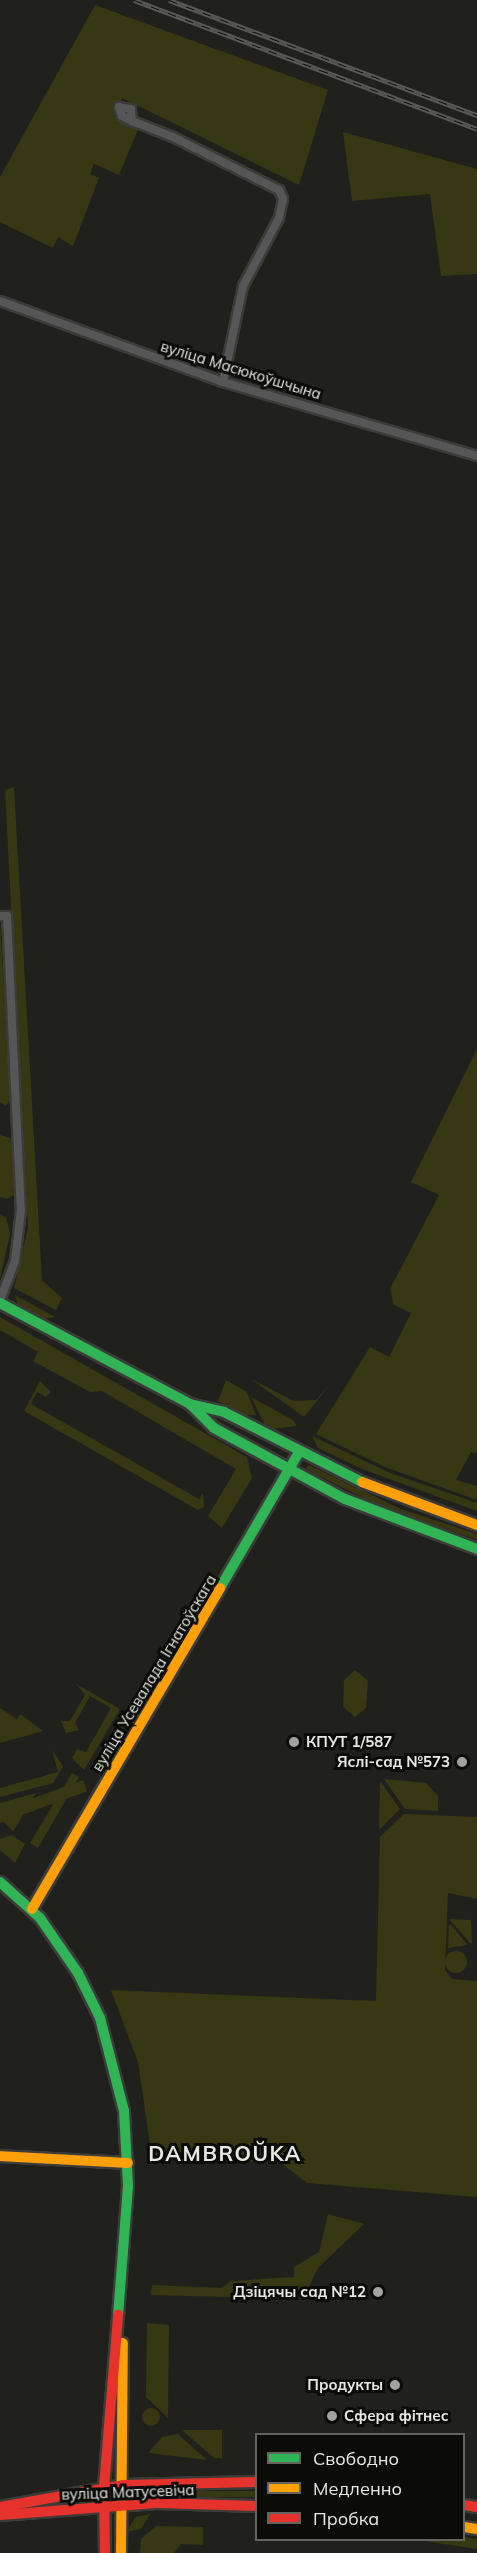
<!DOCTYPE html>
<html>
<head>
<meta charset="utf-8">
<style>
	body { margin:0 }
	#map { position:relative; width:477px; height:2553px; overflow:hidden; background:#20201c; font-family:Mulish,sans-serif }
	div>[style] { position:absolute }
	[style*='--x'] { left:calc(var(--x)*1px); top:calc(var(--y)*1px); width:calc(var(--w)*1px); rotate:calc(var(--a)*1deg) }
	.green>* { inset:0; background:#383714; transform-origin:0 0 }
	.round { border-radius:50% }
	.roads { filter:drop-shadow(2px 0 #3b3b39) drop-shadow(-2px 0 #3b3b39) drop-shadow(0 2px #3b3b39) drop-shadow(0 -2px #3b3b39) }
	.street>* { height:8px; margin:-4px; padding:0 4px; transform-origin:4px; border-radius:4px; background:#575656 }
	.fast>* { height:10px; margin:-5px; padding:0 5px; transform-origin:5px; border-radius:5px; background:#30b455 }
	.slow>* { height:10px; margin:-5px; padding:0 5px; transform-origin:5px; border-radius:5px; background:#ff9f0a }
	.jam>* { height:10px; margin:-5px; padding:0 5px; transform-origin:5px; border-radius:5px; background:#e5322d }
	.rail>* { height:5px; margin-top:-2.5px; transform-origin:0; background:repeating-linear-gradient(90deg,#0b0b08 0 9px,#5a5a58 0 18px); box-sizing:border-box; border-block:2px solid #5a5a58 }
	.dots>* { width:16px; height:16px; translate:-50% -50%; box-sizing:border-box; border:3px solid #0b0b08; border-radius:50% }
	span { translate:-50% -50%; white-space:nowrap; text-align:center; line-height:1.15; -webkit-text-stroke:6px #0b0b08; paint-order:stroke }
	.street-label { font-size:15px; color:#e8e8e4 }
	.poi-label { font-size:15px; color:#e8e8e4; font-weight:700 }
	.left { translate:0 -50%; text-align:left }
	.right { translate:-100% -50%; text-align:right }
	.district-label { font-size:21px; color:#e8e8e4; font-weight:700; letter-spacing:1.5px }
	.legend { position:absolute; left:255px; top:2433px; width:210px; height:108px; box-sizing:border-box; background:#0b0b08; border:2px solid #636360; margin:0; padding:8px 10px; list-style:none; font-size:18px; color:#e8e8e4 }
	.legend li { display:flex; align-items:center; gap:12px; height:30px }
	.legend b { width:30px; border:2px solid #636360 }
</style>
</head>
<body>
<div id="map">
	<div class="green">
		<div style="clip-path:polygon(95px 5px,328px 90px,299px 185px,122px 98px,114px 116px,139px 127px,119px 175px,94px 164px,90px 174px,99px 178px,73px 246px,58px 237px,53px 248px,0 222px,0 177px)"></div>
		<div style="clip-path:polygon(343px 132px,477px 169px,477px 274px,441px 276px,430px 194px,352px 201px)"></div>
		<div style="clip-path:polygon(14px 787px,42px 1280px,62px 1298px,56px 1310px,14px 1288px,28px 1228px,5px 790px)"></div>
		<div style="clip-path:polygon(0 924px,11px 1099px,6px 1106px,0 1102px)"></div>
		<div style="clip-path:polygon(477px 1049px,477px 1453px,471px 1452px,456px 1480px,477px 1486px,477px 1500px,385px 1467px,316px 1434px,370px 1347px,389px 1357px,411px 1313px,394px 1305px,390px 1289px,439px 1195px,411px 1182px)"></div>
		<div style="clip-path:polygon(0 1135px,10px 1138px,13px 1148px,16px 1194px,7px 1199px,0 1197px)"></div>
		<div style="clip-path:polygon(0 1215px,6px 1217px,10px 1234px,0 1279px)"></div>
		<div style="clip-path:polygon(15px 1295px,55px 1317px,56px 1317px,44px 1319px,18px 1305px)"></div>
		<div style="clip-path:polygon(0 1317px,247px 1457px,252px 1478px,222px 1528px,208px 1516px,236px 1469px,102px 1391px,90px 1392px,33px 1361px,38px 1352px,0 1330px)"></div>
		<div style="clip-path:polygon(251px 1379px,294px 1401px,316px 1400px,332px 1382px,304px 1417px)"></div>
		<div style="clip-path:polygon(226px 1380px,247px 1392px,256px 1415px,242px 1415px,218px 1401px)"></div>
		<div style="clip-path:polygon(40px 1381px,51px 1392px,46px 1397px,37px 1392px,31px 1404px,199px 1499px,203px 1493px,204px 1507px,198px 1510px,24px 1411px)"></div>
		<div style="clip-path:polygon(251px 1397px,293px 1420px,297px 1426px,272px 1429px,264px 1423px)"></div>
		<div style="clip-path:polygon(312px 1436px,388px 1472px,477px 1503px,477px 1511px,362px 1469px,318px 1448px)"></div>
		<div style="clip-path:polygon(309px 1465px,401px 1509px,477px 1534px,477px 1540px,376px 1504px,313px 1473px,305px 1468px)"></div>
		<div style="clip-path:polygon(355px 1670px,368px 1681px,366px 1708px,355px 1717px,343px 1707px,344px 1680px)"></div>
		<div style="clip-path:polygon(76px 1684px,120px 1709px,84px 1770px,72px 1758px,77px 1749px,86px 1752px,111px 1708px,90px 1696px,75px 1723px,79px 1730px,66px 1733px,61px 1721px,70px 1721px,85px 1695px)"></div>
		<div style="clip-path:polygon(0 1708px,17px 1719px,20px 1714px,43px 1731px,0 1743px)"></div>
		<div style="clip-path:polygon(52px 1750px,63px 1766px,53px 1783px,0 1797px,0 1788px,58px 1772px)"></div>
		<div style="clip-path:polygon(72px 1773px,79px 1777px,38px 1848px,30px 1843px)"></div>
		<div style="clip-path:polygon(384px 1779px,426px 1783px,438px 1796px,438px 1811px,405px 1809px)"></div>
		<div style="left:83px;top:1780px;width:12px;height:105px;rotate:70deg"></div>
		<div style="clip-path:polygon(380px 1781px,400px 1809px,379px 1830px)"></div>
		<div style="clip-path:polygon(36px 1793px,14px 1830px,13px 1831px,0 1818px,0 1803px)"></div>
		<div style="clip-path:polygon(404px 1814px,477px 1817px,477px 1899px,448px 1893px,445px 1970px,452px 1979px,477px 1981px,477px 2197px,307px 2183px,281px 2163px,152px 2158px,138px 2062px,111px 1990px,376px 2001px,380px 1837px)"></div>
		<div style="clip-path:polygon(12px 1835px,25px 1844px,15px 1863px,0 1850px,0 1839px)"></div>
		<div style="clip-path:polygon(449px 1919px,471px 1920px,472px 1943px,470px 1943px)"></div>
		<div style="clip-path:polygon(449px 1925px,451px 1925px,468px 1945px,448px 1948px)"></div>
		<div class="round" style="left:445px;top:1951px;width:22px;height:22px"></div>
		<div style="clip-path:polygon(328px 2214px,364px 2224px,318px 2268px,303px 2299px,151px 2295px,152px 2285px,222px 2288px,231px 2281px,294px 2277px,294px 2267px,319px 2252px)"></div>
		<div style="clip-path:polygon(147px 2323px,169px 2325px,168px 2418px,146px 2397px)"></div>
		<div class="round" style="left:142px;top:2408px;width:18px;height:18px"></div>
		<div style="clip-path:polygon(182px 2430px,222px 2430px,222px 2458px,214px 2458px)"></div>
		<div style="clip-path:polygon(178px 2434px,207px 2460px,148px 2453px,162px 2437px)"></div>
		<div style="left:165px;top:2491px;width:91px;height:6px"></div>
		<div style="clip-path:polygon(150px 2514px,141px 2529px,126px 2532px,136px 2517px)"></div>
		<div style="clip-path:polygon(156px 2526px,203px 2527px,203px 2545px,181px 2544px,174px 2553px,140px 2553px,141px 2539px)"></div>
		<div style="clip-path:polygon(464px 2537px,477px 2539px,477px 2549px,417px 2540px)"></div>
	</div>
	<div class="roads">
		<div class="street">
			<div style="--x:132;--y:121;--w:12;--a:-95"></div>
			<div style="--x:131;--y:109;--w:12;--a:-171"></div>
			<div style="--x:119;--y:107;--w:9;--a:72"></div>
			<div style="--x:122;--y:116;--w:11;--a:27"></div>
			<div style="--x:132;--y:121;--w:44;--a:21.3"></div>
			<div style="--x:173;--y:137;--w:119;--a:26.6"></div>
			<div style="--x:279;--y:190;--w:10;--a:66"></div>
			<div style="--x:283;--y:199;--w:19;--a:102"></div>
			<div style="--x:279;--y:218;--w:77;--a:117.9"></div>
			<div style="--x:243;--y:286;--w:98;--a:101.8"></div>
			<div style="--x:0;--y:301;--w:237;--a:20"></div>
			<div style="--x:223;--y:382;--w:265;--a:16.2"></div>
			<div style="--x:0;--y:916;--w:7;--a:0"></div>
			<div style="--x:7;--y:916;--w:294;--a:87.3"></div>
			<div style="--x:21;--y:1210;--w:51;--a:96.7"></div>
			<div style="--x:15;--y:1261;--w:42;--a:111"></div>
		</div>
		<div class="fast">
			<div style="--x:0;--y:1303;--w:215;--a:28"></div>
			<div style="--x:190;--y:1404;--w:35;--a:13"></div>
			<div style="--x:224;--y:1412;--w:155;--a:26.9"></div>
			<div style="--x:190;--y:1404;--w:34;--a:45"></div>
			<div style="--x:214;--y:1428;--w:149;--a:28.5"></div>
			<div style="--x:345;--y:1499;--w:141;--a:20.7"></div>
			<div style="--x:220;--y:1588;--w:157;--a:-59.8"></div>
			<div style="--x:0;--y:1882;--w:54;--a:42"></div>
			<div style="--x:40;--y:1918;--w:67;--a:55.4"></div>
			<div style="--x:78;--y:1973;--w:50;--a:63.9"></div>
			<div style="--x:100;--y:2018;--w:96;--a:75.5"></div>
			<div style="--x:124;--y:2111;--w:75;--a:86.9"></div>
			<div style="--x:128;--y:2186;--w:129;--a:94.4"></div>
		</div>
		<div class="slow">
			<div style="--x:362;--y:1482;--w:123;--a:20.5"></div>
			<div style="--x:32;--y:1909;--w:372;--a:-59.6"></div>
			<div style="--x:0;--y:2156;--w:128;--a:3.1"></div>
			<div style="--x:464;--y:2527;--w:13;--a:9"></div>
			<div style="--x:121;--y:2553;--w:210;--a:-89.5"></div>
		</div>
		<div class="jam">
			<div style="--x:464;--y:2505;--w:13;--a:9"></div>
			<div style="--x:0;--y:2507;--w:125;--a:-10.1"></div>
			<div style="--x:123;--y:2485;--w:133;--a:-1.3"></div>
			<div style="--x:0;--y:2515;--w:157;--a:-4.4"></div>
			<div style="--x:157;--y:2503;--w:99;--a:1.7"></div>
			<div style="--x:105;--y:2553;--w:66;--a:-90.9"></div>
			<div style="--x:104;--y:2487;--w:173;--a:-85.3"></div>
		</div>
	</div>
	<div class="rail">
		<div style="--x:134;--y:0;--w:366;--a:20.6"></div>
		<div style="--x:169;--y:0;--w:329;--a:20.5"></div>
	</div>
	<div class="dots">
		<div style="left:294px;top:1742px;background:#a2a29e"></div>
		<div style="left:462px;top:1762px;background:#a2a29e"></div>
		<div style="left:378px;top:2292px;background:#a2a29e"></div>
		<div style="left:395px;top:2385px;background:#a2a29e"></div>
		<div style="left:332px;top:2416px;background:#a2a29e"></div>
	</div>
	<div class="street-label">
		<span style="left:241px;top:370px;rotate:17deg">вуліца Масюкоўшчына</span>
		<span style="left:154px;top:1673px;rotate:-59deg">вуліца Усевалада Ігнатоўскага</span>
		<span style="left:128px;top:2492px;rotate:-2deg">вуліца Матусевіча</span>
	</div>
	<div class="poi-label">
		<span class="left" style="left:306px;top:1742px">КПУТ 1/587</span>
		<span class="right" style="left:450px;top:1762px">Яслі-сад №573</span>
		<span class="right" style="left:366px;top:2292px">Дзіцячы сад №12</span>
		<span class="right" style="left:383px;top:2385px">Продукты</span>
		<span class="left" style="left:344px;top:2416px">Сфера фітнес</span>
	</div>
	<div class="district-label">
		<span style="left:225px;top:2153px">DAMBROŬKA</span>
	</div>
	<ul class="legend">
	<li><b style="height:8px;background:#30b455"></b>Свободно</li>
	<li><b style="height:8px;background:#ff9f0a"></b>Медленно</li>
	<li><b style="height:8px;background:#e5322d"></b>Пробка</li>
	</ul>
</div>
</body>
</html>
